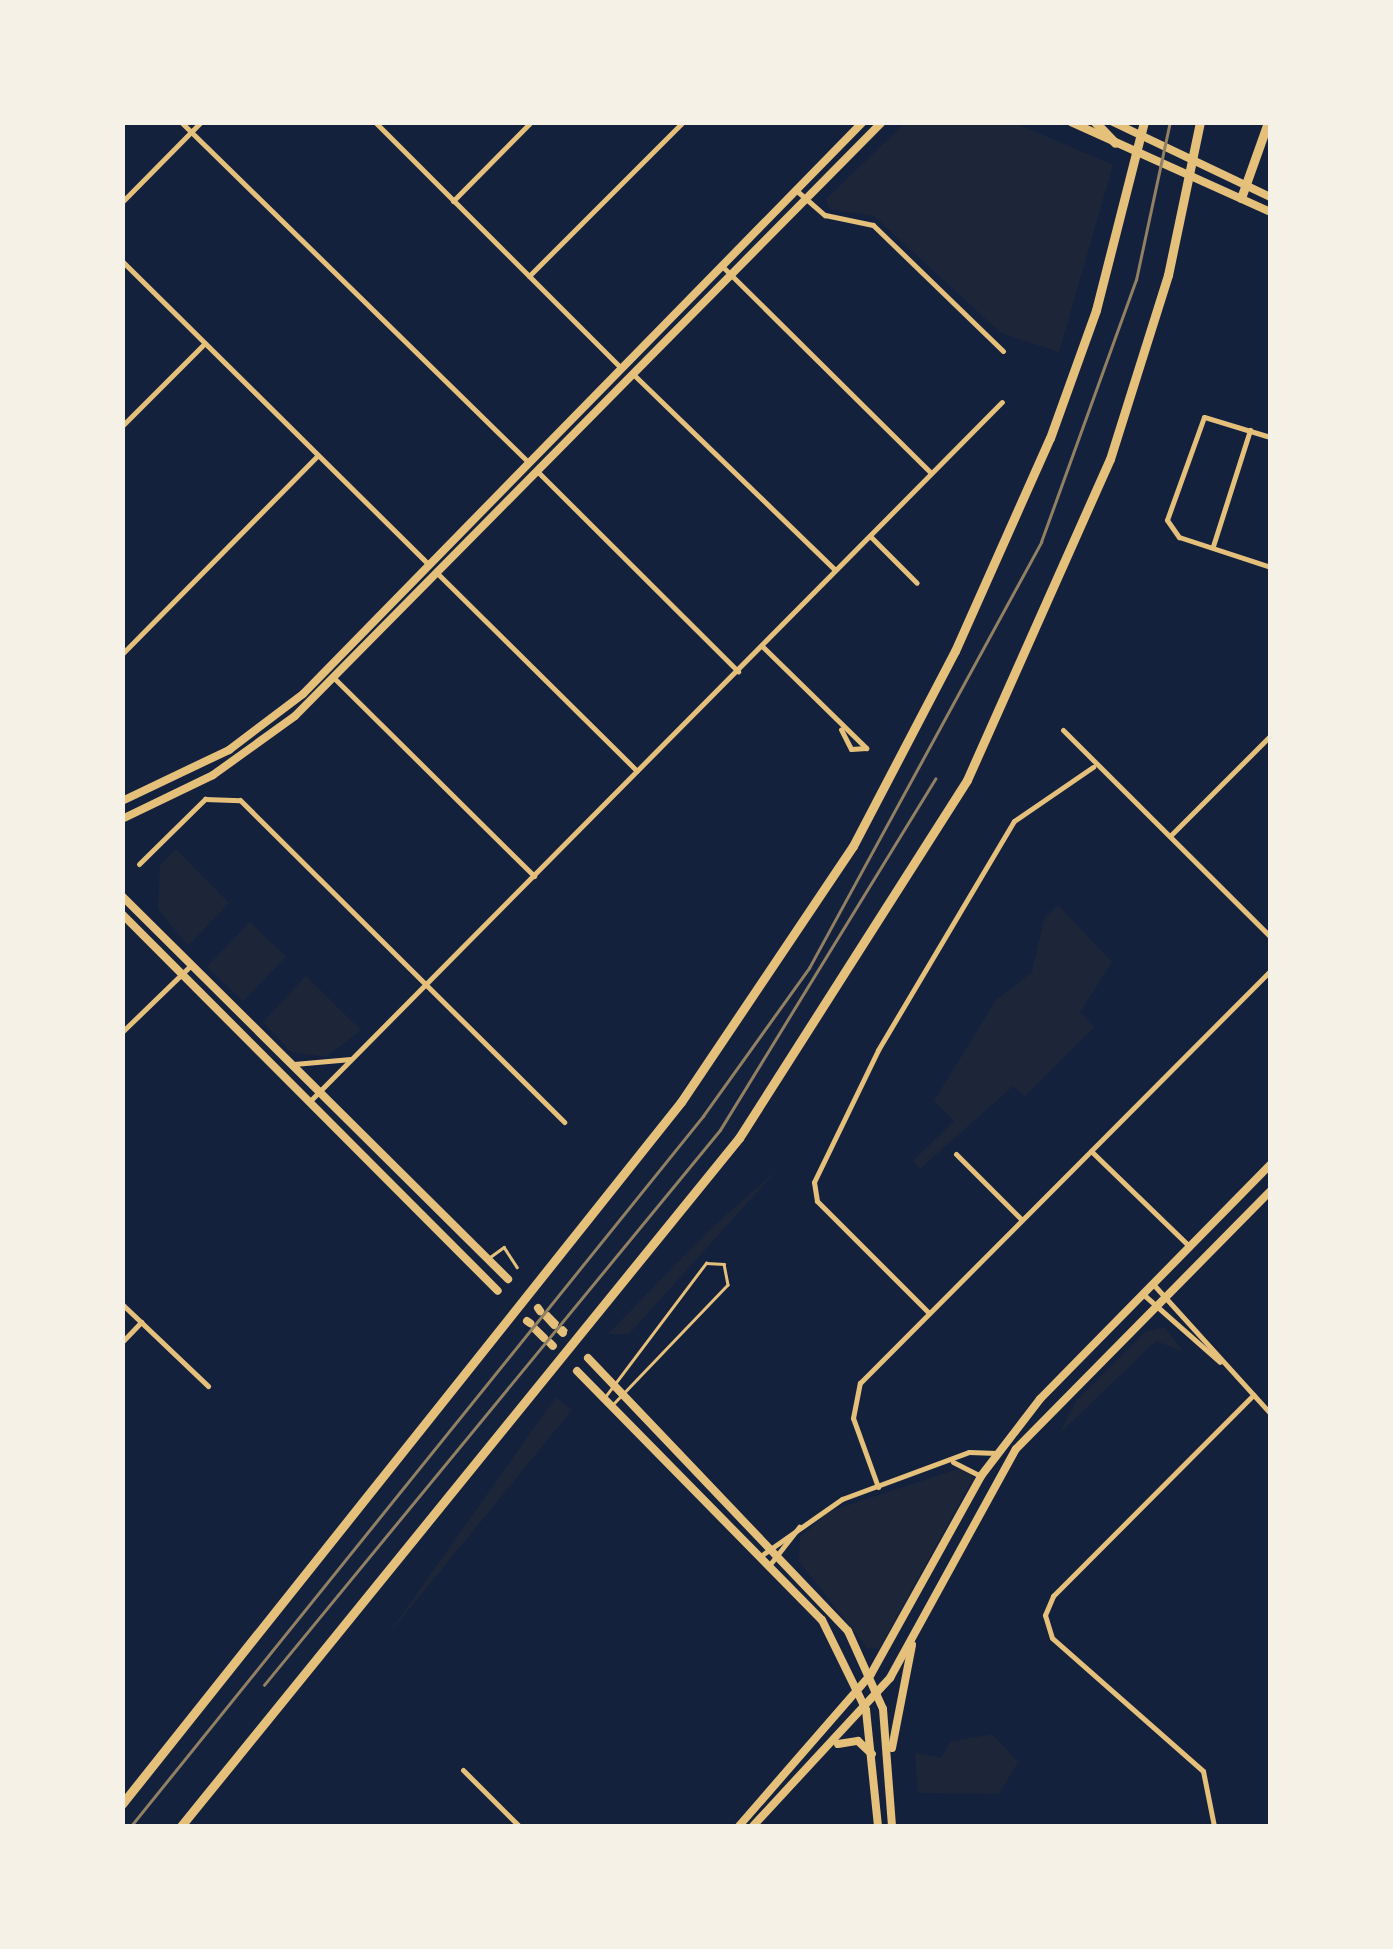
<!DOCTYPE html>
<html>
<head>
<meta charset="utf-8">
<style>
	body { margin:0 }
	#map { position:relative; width:1393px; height:1949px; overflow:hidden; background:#14213d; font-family:Poppins,sans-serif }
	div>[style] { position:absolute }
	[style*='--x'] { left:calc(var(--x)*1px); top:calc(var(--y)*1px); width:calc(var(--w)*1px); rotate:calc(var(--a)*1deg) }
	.green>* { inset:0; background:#1d2539; transform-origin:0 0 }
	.service>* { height:2.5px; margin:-1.25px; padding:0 1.25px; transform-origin:1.25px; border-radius:1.25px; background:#e5c07b }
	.minor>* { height:5px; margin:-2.5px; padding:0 2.5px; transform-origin:2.5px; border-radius:2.5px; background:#e5c07b }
	.primary>* { height:8px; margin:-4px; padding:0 4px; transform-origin:4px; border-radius:4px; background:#e5c07b }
	.motorway>* { height:9px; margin:-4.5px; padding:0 4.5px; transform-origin:4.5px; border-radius:4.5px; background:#e5c07b }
	.rail>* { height:2.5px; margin:-1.25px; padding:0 1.25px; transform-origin:1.25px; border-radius:1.25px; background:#918062 }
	span { translate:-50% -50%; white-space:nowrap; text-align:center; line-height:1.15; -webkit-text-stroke:10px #f6f1e7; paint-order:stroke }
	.frame { position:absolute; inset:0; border:125px solid #f6f1e7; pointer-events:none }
</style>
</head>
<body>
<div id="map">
	<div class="green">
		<div style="clip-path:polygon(905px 123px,1015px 123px,1113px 165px,1059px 352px,1001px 333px,874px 216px,829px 209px,826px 199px)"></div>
		<div style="clip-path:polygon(176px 849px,229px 903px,188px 946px,158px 909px,160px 865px)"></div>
		<div style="clip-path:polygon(1058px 905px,1112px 962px,1080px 1012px,1094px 1027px,1025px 1096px,1013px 1086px,920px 1169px,913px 1161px,954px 1121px,934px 1101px,996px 1000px,1032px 972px,1044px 919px)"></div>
		<div style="left:250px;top:922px;width:50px;height:62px;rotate:44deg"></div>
		<div style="clip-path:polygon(306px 976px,361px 1030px,326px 1057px,291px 1052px,263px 1022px)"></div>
		<div style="clip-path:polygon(779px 1168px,629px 1334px,608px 1334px,708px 1231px)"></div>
		<div style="clip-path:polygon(1164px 1327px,1184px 1352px,1156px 1341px,1060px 1433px,1076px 1401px,1145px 1332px)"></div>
		<div style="clip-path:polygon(556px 1397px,572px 1410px,384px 1640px)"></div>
		<div style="clip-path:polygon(964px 1467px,973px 1478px,879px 1649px,867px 1648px,799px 1561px,800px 1537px,830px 1511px)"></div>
		<div style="clip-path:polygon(992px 1734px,1018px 1762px,999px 1794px,918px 1793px,915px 1753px,941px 1758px,950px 1742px)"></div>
	</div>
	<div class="service">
		<div style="--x:490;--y:1257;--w:17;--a:-36"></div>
		<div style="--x:504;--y:1247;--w:24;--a:57"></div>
		<div style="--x:548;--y:1313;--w:13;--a:45"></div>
		<div style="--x:563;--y:1327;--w:4;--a:45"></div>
		<div style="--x:605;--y:1397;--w:168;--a:-53"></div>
		<div style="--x:706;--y:1263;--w:18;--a:3"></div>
		<div style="--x:724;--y:1264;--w:21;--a:79"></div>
		<div style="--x:728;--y:1285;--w:166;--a:133.8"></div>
	</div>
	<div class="minor">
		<div style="--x:181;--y:122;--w:487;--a:44.4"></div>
		<div style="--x:375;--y:122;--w:348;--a:45"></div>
		<div style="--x:797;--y:191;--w:37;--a:41"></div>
		<div style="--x:825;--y:215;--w:49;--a:11.8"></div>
		<div style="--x:873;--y:225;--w:181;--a:44.1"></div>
		<div style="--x:453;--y:201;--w:111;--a:-45.4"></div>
		<div style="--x:122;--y:202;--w:112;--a:-45.4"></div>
		<div style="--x:122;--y:261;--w:432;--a:44.7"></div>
		<div style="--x:724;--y:268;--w:291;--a:44.7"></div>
		<div style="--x:529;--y:276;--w:218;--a:-45"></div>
		<div style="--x:634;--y:375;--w:280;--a:44.1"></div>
		<div style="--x:122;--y:426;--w:117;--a:-45"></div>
		<div style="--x:1270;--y:437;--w:69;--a:-163.1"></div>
		<div style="--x:1204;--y:417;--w:109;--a:109.8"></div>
		<div style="--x:1167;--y:520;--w:21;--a:55"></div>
		<div style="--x:1179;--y:537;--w:96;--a:18.2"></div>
		<div style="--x:537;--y:471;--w:284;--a:44.9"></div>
		<div style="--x:870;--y:536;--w:66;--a:45"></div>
		<div style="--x:1213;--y:546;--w:122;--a:-72.3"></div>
		<div style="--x:437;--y:573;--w:281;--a:44.7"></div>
		<div style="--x:762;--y:646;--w:146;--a:44.4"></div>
		<div style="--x:866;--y:748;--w:15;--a:176"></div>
		<div style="--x:851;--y:749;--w:22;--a:-117"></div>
		<div style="--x:122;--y:654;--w:279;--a:-45.4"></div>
		<div style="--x:333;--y:677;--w:283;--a:44.7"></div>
		<div style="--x:1063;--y:730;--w:292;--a:44.9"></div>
		<div style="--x:1170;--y:836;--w:141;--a:-45"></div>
		<div style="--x:139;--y:864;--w:93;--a:-44.6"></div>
		<div style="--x:205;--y:799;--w:35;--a:2"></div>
		<div style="--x:240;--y:800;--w:457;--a:44.8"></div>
		<div style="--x:122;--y:1032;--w:95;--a:-44.1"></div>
		<div style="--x:294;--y:1064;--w:57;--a:-5"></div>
		<div style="--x:311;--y:1100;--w:982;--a:-45.29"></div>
		<div style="--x:1091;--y:1151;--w:136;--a:44.1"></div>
		<div style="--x:956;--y:1154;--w:92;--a:45"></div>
		<div style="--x:1153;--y:1284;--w:174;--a:47.8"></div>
		<div style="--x:1144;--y:1295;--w:101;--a:41.4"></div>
		<div style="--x:122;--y:1304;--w:119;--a:43.6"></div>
		<div style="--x:928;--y:1312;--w:157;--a:-135"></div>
		<div style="--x:817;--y:1201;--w:19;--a:-99"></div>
		<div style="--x:814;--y:1182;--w:147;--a:-64.1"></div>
		<div style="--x:878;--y:1050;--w:266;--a:-59.3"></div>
		<div style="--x:1014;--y:821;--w:96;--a:-34.4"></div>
		<div style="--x:122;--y:1342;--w:28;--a:-46"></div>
		<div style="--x:953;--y:1462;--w:31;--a:27"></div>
		<div style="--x:878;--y:1487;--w:73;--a:-109.9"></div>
		<div style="--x:853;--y:1418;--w:36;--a:-79"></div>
		<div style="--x:860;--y:1383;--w:581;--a:-45.14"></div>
		<div style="--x:762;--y:1555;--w:98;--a:-35"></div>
		<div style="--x:842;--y:1499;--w:135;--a:-20.3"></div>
		<div style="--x:969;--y:1452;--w:28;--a:2"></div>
		<div style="--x:771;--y:1563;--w:46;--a:-52.1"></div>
		<div style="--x:463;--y:1770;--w:79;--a:45"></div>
		<div style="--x:1214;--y:1826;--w:56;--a:-101.3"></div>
		<div style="--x:1203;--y:1771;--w:201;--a:-138.6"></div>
		<div style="--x:1052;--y:1638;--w:24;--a:-107"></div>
		<div style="--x:1045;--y:1615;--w:21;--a:-67"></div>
		<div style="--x:1053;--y:1596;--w:284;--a:-45.1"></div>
	</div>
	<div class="primary">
		<div style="--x:1071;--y:122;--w:218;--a:24.3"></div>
		<div style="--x:1113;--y:122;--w:174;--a:25.5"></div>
		<div style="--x:122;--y:801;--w:119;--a:-25.5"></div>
		<div style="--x:229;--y:750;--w:93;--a:-37.1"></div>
		<div style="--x:303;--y:694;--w:800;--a:-45.61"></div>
		<div style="--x:122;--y:819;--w:101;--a:-25.8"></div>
		<div style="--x:213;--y:775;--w:101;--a:-35.7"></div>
		<div style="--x:295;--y:716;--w:835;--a:-45.34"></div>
		<div style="--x:122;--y:896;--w:544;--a:44.78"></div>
		<div style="--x:122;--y:914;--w:532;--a:45.08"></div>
		<div style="--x:538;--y:1308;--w:4;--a:56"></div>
		<div style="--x:546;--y:1316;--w:12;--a:48"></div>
		<div style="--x:527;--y:1321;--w:4;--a:34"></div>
		<div style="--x:535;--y:1329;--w:13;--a:45"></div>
		<div style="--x:560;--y:1330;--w:4;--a:45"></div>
		<div style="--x:550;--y:1343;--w:4;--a:45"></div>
		<div style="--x:588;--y:1358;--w:377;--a:46.4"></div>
		<div style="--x:848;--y:1631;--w:85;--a:65.8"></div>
		<div style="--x:883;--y:1709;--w:117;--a:85.6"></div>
		<div style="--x:577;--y:1371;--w:349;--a:45.5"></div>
		<div style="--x:822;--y:1620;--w:100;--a:63.9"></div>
		<div style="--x:866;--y:1710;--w:117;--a:84.1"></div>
		<div style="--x:838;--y:1744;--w:20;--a:-9"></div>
		<div style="--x:858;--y:1741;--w:19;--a:43"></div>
		<div style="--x:892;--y:1748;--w:105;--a:-79"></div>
		<div style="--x:739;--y:1826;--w:201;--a:-49"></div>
		<div style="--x:871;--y:1674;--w:227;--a:-60.9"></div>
		<div style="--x:981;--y:1476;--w:97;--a:-52.5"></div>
		<div style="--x:1040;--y:1399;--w:328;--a:-45.5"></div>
		<div style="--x:753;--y:1826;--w:202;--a:-47.2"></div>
		<div style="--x:890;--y:1678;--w:261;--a:-61.2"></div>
		<div style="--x:1016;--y:1449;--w:362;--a:-45.4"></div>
	</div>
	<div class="motorway">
		<div style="--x:1095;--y:122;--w:29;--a:46"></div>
		<div style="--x:1241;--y:198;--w:81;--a:-70.4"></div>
		<div style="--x:122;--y:1804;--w:897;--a:-51.47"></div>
		<div style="--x:681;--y:1102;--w:308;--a:-56.1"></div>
		<div style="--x:853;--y:846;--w:220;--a:-62.4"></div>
		<div style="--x:955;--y:651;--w:233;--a:-66"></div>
		<div style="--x:1050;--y:438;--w:136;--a:-70.2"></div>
		<div style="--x:1096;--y:310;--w:194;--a:-75.7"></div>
		<div style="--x:181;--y:1826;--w:886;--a:-50.96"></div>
		<div style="--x:739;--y:1138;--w:424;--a:-57.5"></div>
		<div style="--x:967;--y:780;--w:351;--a:-66"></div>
		<div style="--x:1110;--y:459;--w:193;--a:-72.5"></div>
		<div style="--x:1168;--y:275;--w:156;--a:-78.2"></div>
	</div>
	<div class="rail">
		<div style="--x:264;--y:1685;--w:718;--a:-50.59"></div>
		<div style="--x:720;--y:1130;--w:412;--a:-58.5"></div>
		<div style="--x:131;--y:1826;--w:912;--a:-51.14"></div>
		<div style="--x:703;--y:1116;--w:182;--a:-54.4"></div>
		<div style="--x:809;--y:968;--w:485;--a:-61.4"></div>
		<div style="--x:1041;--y:542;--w:279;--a:-70.1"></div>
		<div style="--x:1136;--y:280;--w:162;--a:-77.9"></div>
	</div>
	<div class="frame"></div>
</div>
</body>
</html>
